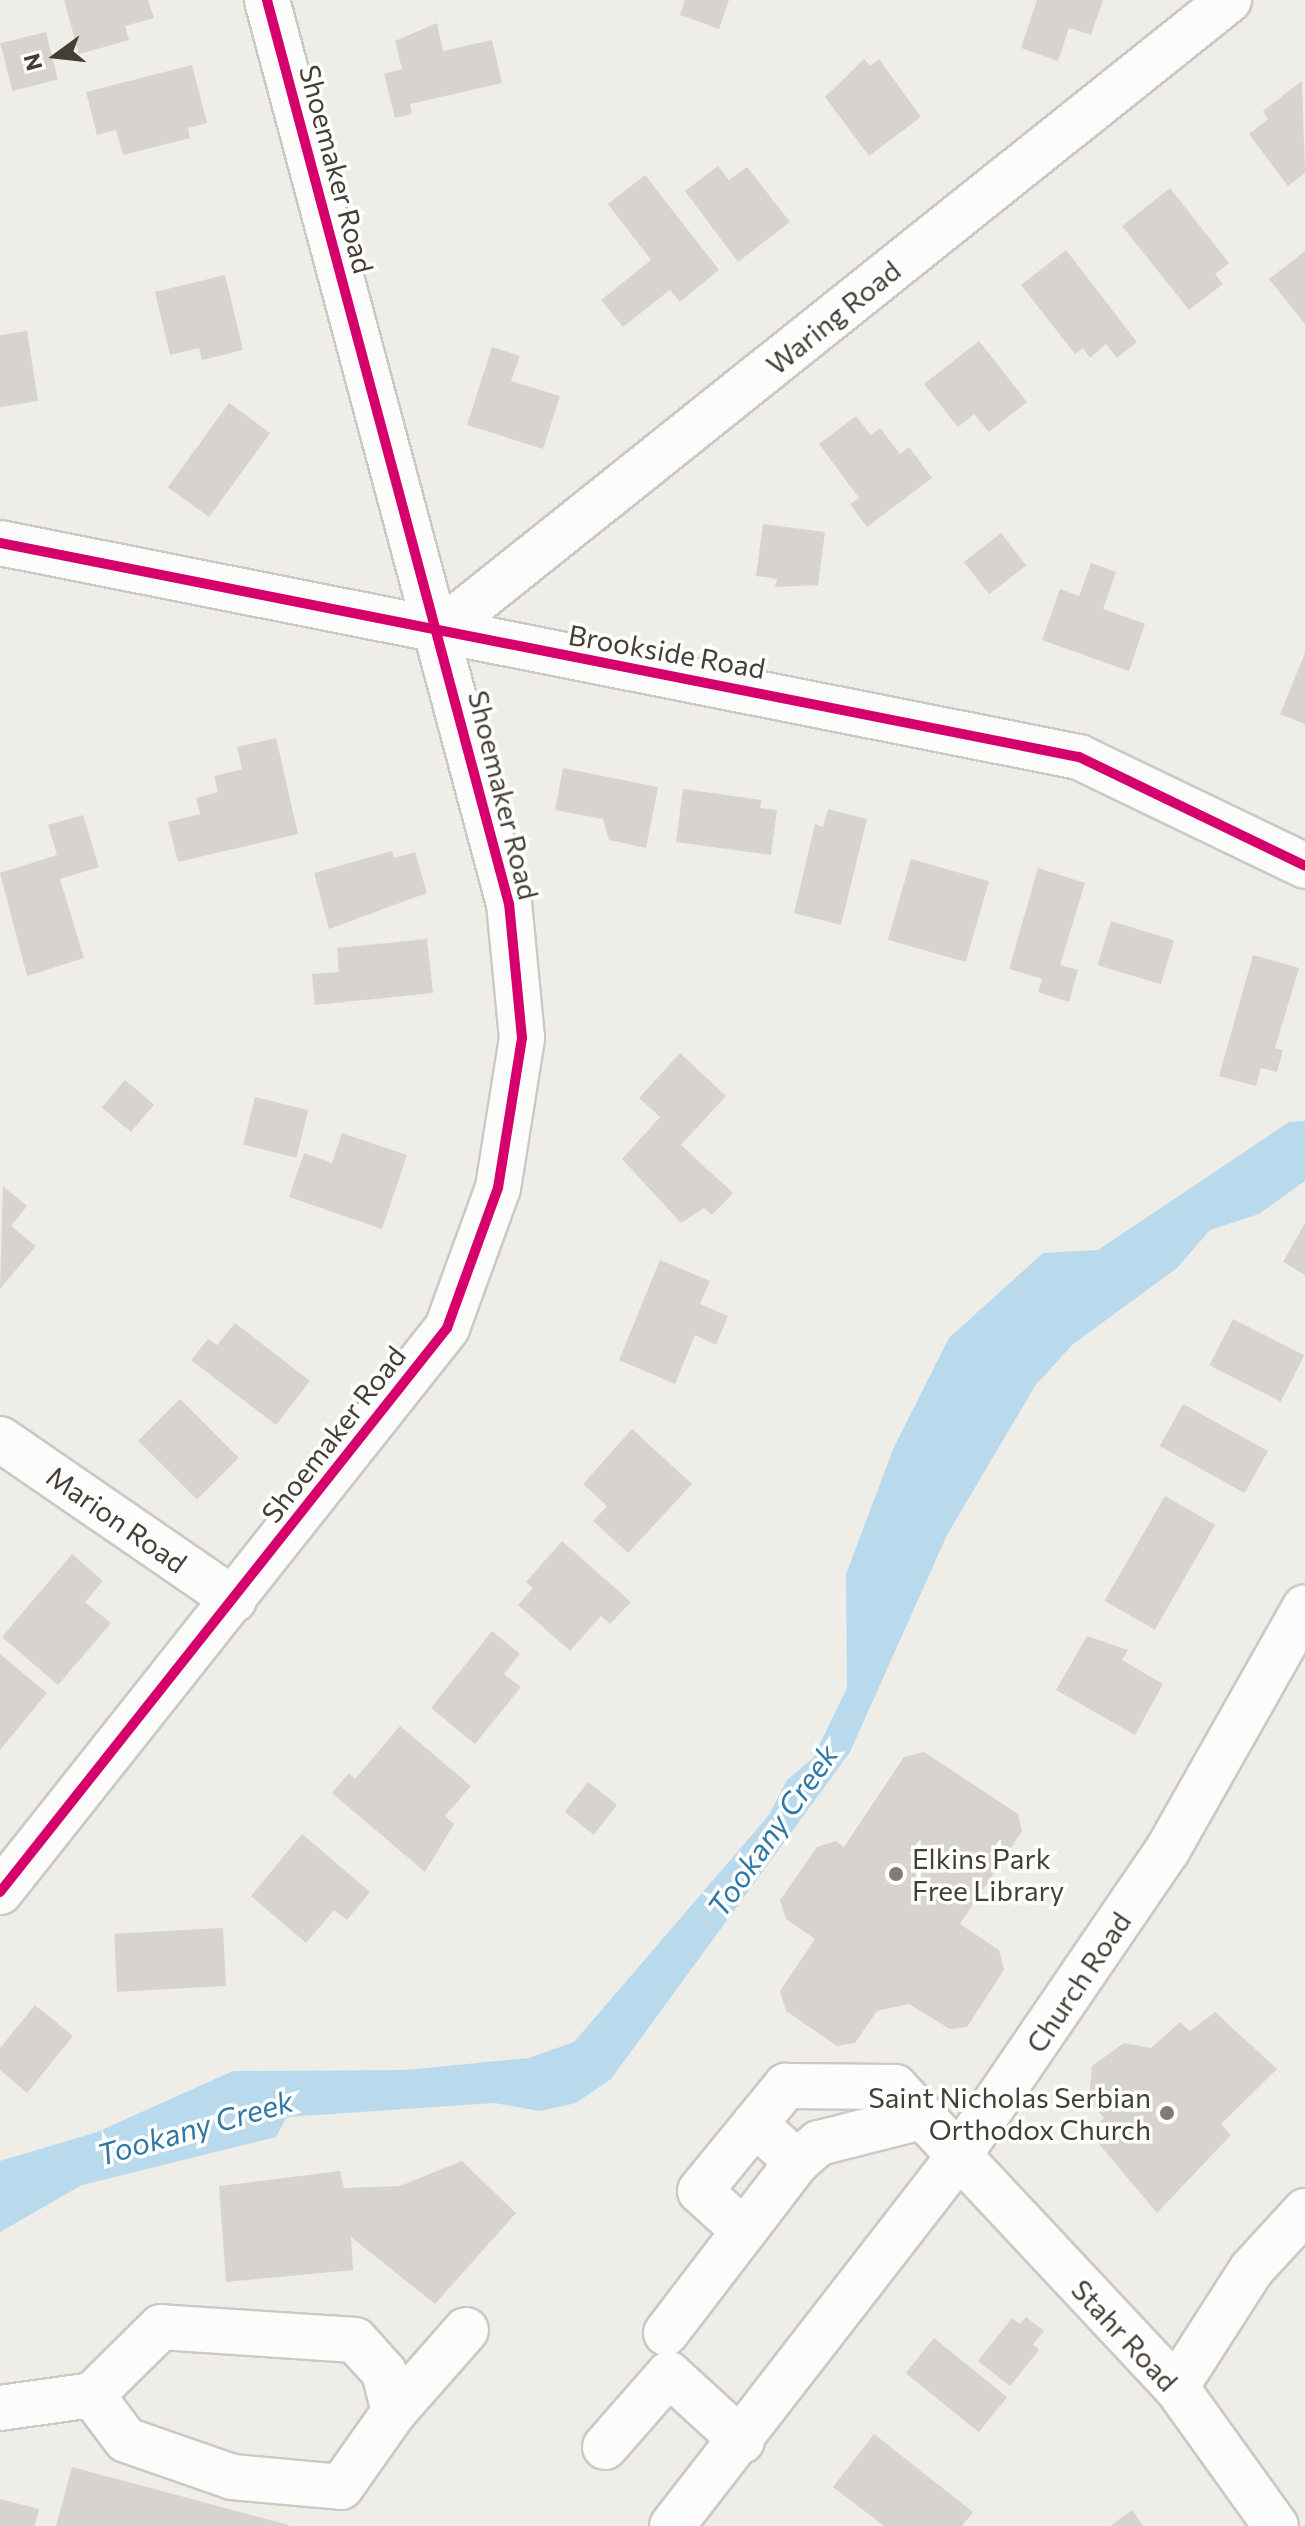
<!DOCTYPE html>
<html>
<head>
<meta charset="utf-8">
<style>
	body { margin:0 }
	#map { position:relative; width:1305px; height:2526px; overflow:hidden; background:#efede8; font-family:Commissioner,sans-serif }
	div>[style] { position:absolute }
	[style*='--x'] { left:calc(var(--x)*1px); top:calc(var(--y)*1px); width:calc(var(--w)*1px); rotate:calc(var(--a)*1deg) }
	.water>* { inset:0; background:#b9daed }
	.building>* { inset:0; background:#d7d4cf; transform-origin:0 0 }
	.roads { filter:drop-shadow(2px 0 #ccc9c4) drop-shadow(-2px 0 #ccc9c4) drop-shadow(0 2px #ccc9c4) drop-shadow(0 -2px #ccc9c4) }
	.minor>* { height:44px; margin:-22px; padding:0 22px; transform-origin:22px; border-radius:22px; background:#fdfcfc }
	.cycleway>* { height:10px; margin:-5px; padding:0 5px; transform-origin:5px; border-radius:5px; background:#d6006c }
	.dots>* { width:22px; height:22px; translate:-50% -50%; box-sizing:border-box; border:4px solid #fff; border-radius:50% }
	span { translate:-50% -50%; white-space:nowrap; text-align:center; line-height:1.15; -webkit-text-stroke:7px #fff; paint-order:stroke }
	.street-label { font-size:28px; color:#453e35 }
	.poi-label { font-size:28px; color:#453e35 }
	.left { translate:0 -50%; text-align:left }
	.right { translate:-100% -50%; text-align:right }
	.water-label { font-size:30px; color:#2e78a7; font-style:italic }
	.north { position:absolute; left:16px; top:16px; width:80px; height:80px; -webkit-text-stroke:6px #fff; paint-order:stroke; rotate:255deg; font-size:22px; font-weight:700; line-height:32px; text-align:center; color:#453e35 }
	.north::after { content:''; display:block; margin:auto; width:28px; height:36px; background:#453e35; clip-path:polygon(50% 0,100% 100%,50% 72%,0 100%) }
</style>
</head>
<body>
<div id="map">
	<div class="water">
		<div style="clip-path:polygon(1305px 1121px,1305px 1181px,1259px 1214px,1210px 1230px,1177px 1268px,1072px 1345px,1035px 1386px,947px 1535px,850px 1752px,611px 2079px,576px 2103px,540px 2111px,494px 2103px,287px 2117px,276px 2137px,82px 2185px,0 2232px,0 2161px,97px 2132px,233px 2071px,406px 2070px,529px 2058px,574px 2042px,769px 1815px,787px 1780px,813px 1758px,847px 1688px,846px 1574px,894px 1447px,949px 1338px,1043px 1253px,1098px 1250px,1289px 1122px)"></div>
	</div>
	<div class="building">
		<div style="clip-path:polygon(64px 0,148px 0,154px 18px,125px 26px,129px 40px,79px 54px)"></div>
		<div style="clip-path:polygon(685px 0,729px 0,719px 29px,680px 15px)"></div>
		<div style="clip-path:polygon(1037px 0,1103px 0,1091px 35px,1069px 28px,1058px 61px,1021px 48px)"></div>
		<div style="clip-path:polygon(437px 23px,443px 51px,492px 40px,502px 83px,410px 104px,412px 114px,395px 118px,384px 74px,402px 69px,395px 41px)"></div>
		<div style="left:46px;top:32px;width:49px;height:47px;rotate:76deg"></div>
		<div style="clip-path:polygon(864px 59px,870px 66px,879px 59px,921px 117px,869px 156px,825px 97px)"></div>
		<div style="clip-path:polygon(192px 65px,207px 123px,188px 128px,190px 138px,123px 155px,116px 130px,97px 135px,86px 92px)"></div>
		<div style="clip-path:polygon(1302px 81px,1305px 173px,1288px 186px,1249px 134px,1268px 119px,1263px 111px)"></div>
		<div style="clip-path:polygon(718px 166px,729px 180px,747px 167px,790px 222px,738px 262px,685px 191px)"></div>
		<div style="clip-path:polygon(645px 175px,719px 270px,680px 302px,670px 290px,623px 327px,601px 300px,651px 260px,608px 204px)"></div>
		<div style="clip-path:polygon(1170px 188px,1229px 263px,1215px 274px,1223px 284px,1189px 310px,1122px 226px)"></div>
		<div style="clip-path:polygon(1066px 250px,1137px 342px,1117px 358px,1106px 344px,1090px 358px,1083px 348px,1075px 354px,1021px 285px)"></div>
		<div style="clip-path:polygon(1305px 251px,1305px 324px,1269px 279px)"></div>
		<div style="clip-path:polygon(225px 275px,243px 350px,202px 360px,199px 348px,170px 355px,155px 292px)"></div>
		<div style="clip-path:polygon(27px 331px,38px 401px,0 407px,0 335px)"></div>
		<div style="clip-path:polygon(979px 341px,1027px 402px,989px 432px,974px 414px,958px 427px,924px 384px)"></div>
		<div style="clip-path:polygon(492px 347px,520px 356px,511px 381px,560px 396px,543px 449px,467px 425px)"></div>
		<div style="left:229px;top:403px;width:51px;height:104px;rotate:36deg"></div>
		<div style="clip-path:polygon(856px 416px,871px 435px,880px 428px,900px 454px,909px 447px,932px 478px,867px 527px,850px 504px,859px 498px,819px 444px)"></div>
		<div style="clip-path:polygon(763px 524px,825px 532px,818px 585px,775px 587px,777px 579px,756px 576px)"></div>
		<div style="left:1001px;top:533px;width:41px;height:47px;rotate:52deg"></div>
		<div style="clip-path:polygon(1091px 563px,1116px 572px,1103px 609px,1145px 624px,1129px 671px,1042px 640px,1060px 589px,1079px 596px)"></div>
		<div style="clip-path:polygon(1305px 653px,1305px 724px,1280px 714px)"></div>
		<div style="clip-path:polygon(276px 738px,298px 834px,178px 862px,168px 822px,200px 814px,196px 798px,218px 792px,214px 776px,242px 769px,237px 747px)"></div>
		<div style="clip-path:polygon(563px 768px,658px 787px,646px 848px,609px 840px,603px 819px,555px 810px)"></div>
		<div style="clip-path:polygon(683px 789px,762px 800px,760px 808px,777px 810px,771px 855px,676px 842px)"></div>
		<div style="clip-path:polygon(828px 809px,867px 819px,841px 925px,794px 913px,815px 824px,823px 827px)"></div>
		<div style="clip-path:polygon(83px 815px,99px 867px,60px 879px,84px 958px,27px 976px,0 873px,57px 855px,48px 825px)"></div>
		<div style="clip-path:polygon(392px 851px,394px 858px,415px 852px,427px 893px,329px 929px,314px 873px)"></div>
		<div style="left:911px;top:859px;width:81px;height:84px;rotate:16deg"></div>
		<div style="clip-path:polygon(1038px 868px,1085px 883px,1060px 965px,1078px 970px,1069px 1002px,1038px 992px,1042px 979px,1009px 969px)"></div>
		<div style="left:1111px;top:921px;width:66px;height:46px;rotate:17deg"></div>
		<div style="clip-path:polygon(427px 939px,433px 993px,315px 1005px,312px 974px,339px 972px,337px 948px)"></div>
		<div style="clip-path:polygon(1253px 955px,1299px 968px,1275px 1048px,1283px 1050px,1277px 1072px,1261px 1068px,1256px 1086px,1219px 1076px)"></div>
		<div style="clip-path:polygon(680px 1053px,726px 1096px,681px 1145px,733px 1193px,712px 1215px,704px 1208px,681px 1223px,622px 1159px,660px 1117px,639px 1098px)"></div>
		<div style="left:125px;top:1080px;width:38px;height:36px;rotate:40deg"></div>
		<div style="left:255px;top:1097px;width:55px;height:49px;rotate:14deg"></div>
		<div style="clip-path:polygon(342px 1133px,407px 1155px,382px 1229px,289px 1197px,304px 1153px,332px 1163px)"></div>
		<div style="clip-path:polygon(3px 1186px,27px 1206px,11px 1226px,36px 1246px,0 1289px)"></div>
		<div style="clip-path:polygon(1305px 1223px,1305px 1275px,1283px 1262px)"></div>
		<div style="clip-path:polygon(660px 1260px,710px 1281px,700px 1304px,728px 1316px,716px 1345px,695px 1335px,675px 1384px,619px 1360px)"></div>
		<div style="left:1233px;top:1319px;width:80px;height:52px;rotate:27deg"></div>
		<div style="clip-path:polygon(235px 1323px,310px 1381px,276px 1425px,191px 1360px,208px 1339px,217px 1345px)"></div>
		<div style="left:180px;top:1399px;width:83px;height:59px;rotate:45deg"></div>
		<div style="left:1183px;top:1404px;width:97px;height:48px;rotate:29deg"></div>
		<div style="clip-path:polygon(632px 1429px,692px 1484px,628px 1553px,593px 1521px,607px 1506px,583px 1484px)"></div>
		<div style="left:1165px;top:1496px;width:58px;height:121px;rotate:30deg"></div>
		<div style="clip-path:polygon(562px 1541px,631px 1602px,610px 1624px,601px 1616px,570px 1651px,518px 1605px,533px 1588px,526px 1582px)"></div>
		<div style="clip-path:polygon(72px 1554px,103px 1581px,85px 1602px,111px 1623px,58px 1685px,2px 1637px)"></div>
		<div style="clip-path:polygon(492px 1631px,520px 1654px,504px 1674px,521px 1687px,475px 1744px,431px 1708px)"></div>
		<div style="clip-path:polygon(1087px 1636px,1128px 1650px,1122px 1660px,1163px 1684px,1135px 1735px,1056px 1690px)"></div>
		<div style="clip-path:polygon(0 1654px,47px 1693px,0 1750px)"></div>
		<div style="clip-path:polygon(400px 1726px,471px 1786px,445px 1816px,454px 1824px,425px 1872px,332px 1793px,349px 1773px,355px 1779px)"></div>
		<div style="clip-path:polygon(924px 1752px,1018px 1814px,1022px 1831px,960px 1924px,999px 1950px,1004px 1970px,967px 2027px,950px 2029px,909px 2004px,877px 2011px,855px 2043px,837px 2046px,786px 2011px,780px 1991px,815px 1939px,786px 1919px,780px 1900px,817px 1847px,836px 1841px,844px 1847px,904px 1757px)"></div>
		<div style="left:588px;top:1782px;width:37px;height:38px;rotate:38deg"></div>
		<div style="clip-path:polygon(302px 1834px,370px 1892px,347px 1920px,334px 1910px,306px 1943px,251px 1896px)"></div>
		<div style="left:223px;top:1928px;width:58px;height:109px;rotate:87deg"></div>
		<div style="clip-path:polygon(35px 2005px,73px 2036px,27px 2093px,0 2070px,0 2048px)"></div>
		<div style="clip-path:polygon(1215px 2012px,1277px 2069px,1221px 2124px,1231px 2135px,1157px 2213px,1089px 2132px,1104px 2118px,1089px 2100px,1092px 2066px,1124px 2043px,1151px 2048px,1180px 2022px,1190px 2031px)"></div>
		<div style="clip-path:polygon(462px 2161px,516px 2213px,435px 2304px,351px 2237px,353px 2270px,226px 2282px,219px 2186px,340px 2171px,344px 2188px,400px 2186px)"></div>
		<div style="clip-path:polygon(1026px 2317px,1044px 2331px,1033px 2344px,1039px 2350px,1010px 2386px,978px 2361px,1012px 2318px,1020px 2324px)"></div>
		<div style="left:934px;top:2338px;width:94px;height:45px;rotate:39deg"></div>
		<div style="clip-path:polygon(874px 2434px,973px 2512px,962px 2526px,884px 2526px,833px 2487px)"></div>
		<div style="clip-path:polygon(72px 2467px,289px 2525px,289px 2526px,56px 2526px)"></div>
		<div style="clip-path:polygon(0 2499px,39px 2509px,35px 2526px,0 2526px)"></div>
		<div style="clip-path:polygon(1132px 2510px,1143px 2526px,1110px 2526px)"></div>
	</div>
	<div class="roads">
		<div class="minor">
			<div style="--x:0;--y:543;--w:1100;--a:11.22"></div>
			<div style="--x:1079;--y:757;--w:251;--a:25.7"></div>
			<div style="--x:437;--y:633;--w:1014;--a:-38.63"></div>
			<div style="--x:0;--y:1439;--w:284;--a:34.5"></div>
			<div style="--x:0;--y:1892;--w:720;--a:-51.6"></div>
			<div style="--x:447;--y:1328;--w:149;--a:-70"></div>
			<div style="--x:498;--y:1188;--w:152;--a:-80.9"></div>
			<div style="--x:522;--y:1038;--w:135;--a:-95.5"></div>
			<div style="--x:509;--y:904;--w:936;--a:-104.99"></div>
			<div style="--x:797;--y:2162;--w:29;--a:-41"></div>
			<div style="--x:819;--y:2143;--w:102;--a:-14.2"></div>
			<div style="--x:744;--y:2231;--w:87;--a:-52.5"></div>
			<div style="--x:797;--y:2162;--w:57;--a:-137.9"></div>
			<div style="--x:666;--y:2333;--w:128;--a:-52.6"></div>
			<div style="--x:744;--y:2231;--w:59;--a:-137.7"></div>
			<div style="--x:700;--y:2191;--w:136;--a:-50.7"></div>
			<div style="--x:786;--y:2086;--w:109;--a:0.5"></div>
			<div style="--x:895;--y:2087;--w:411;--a:46.9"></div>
			<div style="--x:1176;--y:2387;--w:171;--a:54.3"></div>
			<div style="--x:1176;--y:2387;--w:139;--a:-57.3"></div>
			<div style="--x:1251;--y:2270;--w:80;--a:-47.5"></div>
			<div style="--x:0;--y:2408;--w:93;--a:-8"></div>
			<div style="--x:394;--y:2412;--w:41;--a:-104"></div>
			<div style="--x:384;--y:2372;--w:43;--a:-132.2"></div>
			<div style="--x:355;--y:2340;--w:194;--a:-176.2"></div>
			<div style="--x:161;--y:2327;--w:97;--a:135.4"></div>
			<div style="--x:92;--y:2395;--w:56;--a:52.9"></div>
			<div style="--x:126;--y:2440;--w:112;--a:19.2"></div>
			<div style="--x:232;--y:2477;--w:109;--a:5.2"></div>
			<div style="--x:341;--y:2487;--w:92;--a:-54.8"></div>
			<div style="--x:394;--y:2412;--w:109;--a:-48.7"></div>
			<div style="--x:605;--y:2447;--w:97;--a:-48.8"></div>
			<div style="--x:669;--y:2374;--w:99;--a:42.5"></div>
			<div style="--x:672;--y:2526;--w:467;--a:-52.2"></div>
			<div style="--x:958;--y:2157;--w:371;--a:-55.7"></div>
			<div style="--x:1167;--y:1851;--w:280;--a:-60.5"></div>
		</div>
	</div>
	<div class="cycleway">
		<div style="--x:0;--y:543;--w:1100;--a:11.22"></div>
		<div style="--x:1079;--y:757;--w:251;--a:25.7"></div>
		<div style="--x:0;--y:1892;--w:720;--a:-51.6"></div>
		<div style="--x:447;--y:1328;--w:149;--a:-70"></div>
		<div style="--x:498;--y:1188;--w:152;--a:-80.9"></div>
		<div style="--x:522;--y:1038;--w:135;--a:-95.5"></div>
		<div style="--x:509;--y:904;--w:936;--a:-104.99"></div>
	</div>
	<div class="dots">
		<div style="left:896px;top:1874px;background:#807b74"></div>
		<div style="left:1167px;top:2113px;background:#807b74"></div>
	</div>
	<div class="street-label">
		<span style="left:337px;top:169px;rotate:75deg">Shoemaker Road</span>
		<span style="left:833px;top:317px;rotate:-39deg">Waring Road</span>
		<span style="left:667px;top:651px;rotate:10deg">Brookside Road</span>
		<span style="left:504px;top:795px;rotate:76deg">Shoemaker Road</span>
		<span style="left:333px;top:1434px;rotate:-52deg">Shoemaker Road</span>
		<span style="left:117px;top:1519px;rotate:35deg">Marion Road</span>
		<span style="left:1078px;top:1982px;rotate:-56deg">Church Road</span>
		<span style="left:1125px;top:2335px;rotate:47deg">Stahr Road</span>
	</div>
	<div class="poi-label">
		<span class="left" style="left:912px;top:1874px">Elkins Park<br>Free Library</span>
		<span class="right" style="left:1151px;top:2113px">Saint Nicholas Serbian<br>Orthodox Church</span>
	</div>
	<div class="water-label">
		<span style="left:772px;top:1830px;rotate:-55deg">Tookany Creek</span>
		<span style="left:195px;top:2127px;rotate:-16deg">Tookany Creek</span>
	</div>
	<div class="north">N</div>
</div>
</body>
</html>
